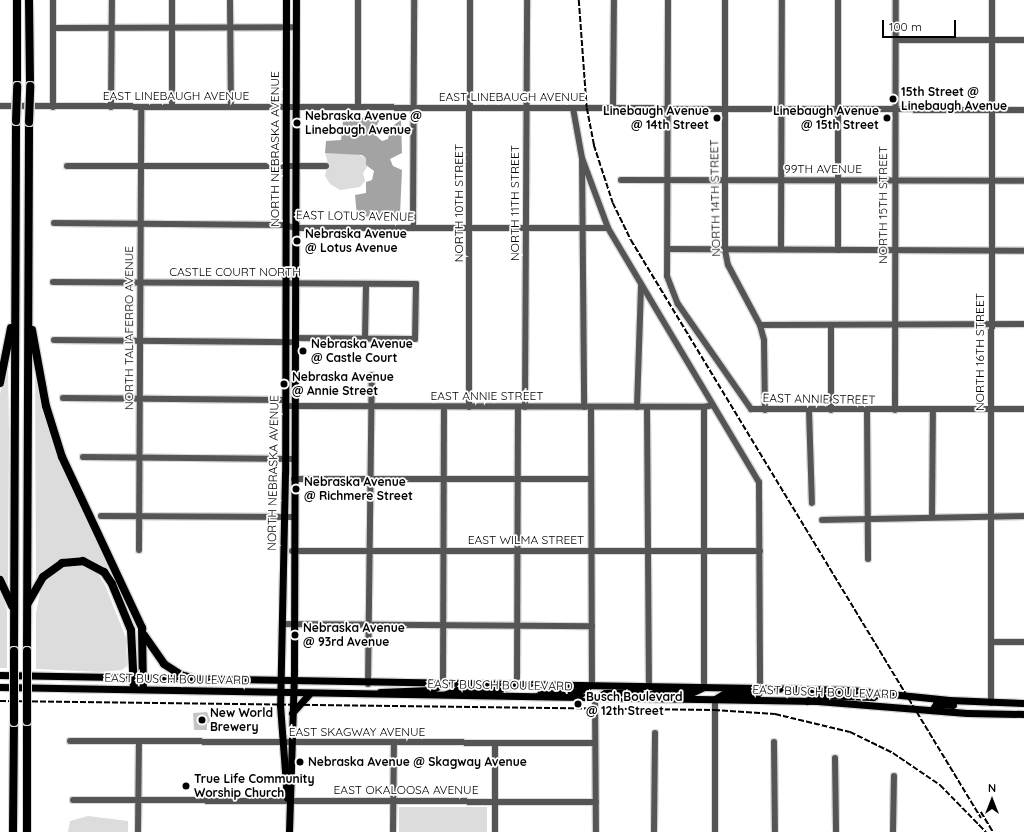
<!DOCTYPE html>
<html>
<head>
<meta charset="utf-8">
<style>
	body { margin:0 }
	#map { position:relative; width:1024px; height:832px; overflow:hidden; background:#fff; font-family:Quicksand,sans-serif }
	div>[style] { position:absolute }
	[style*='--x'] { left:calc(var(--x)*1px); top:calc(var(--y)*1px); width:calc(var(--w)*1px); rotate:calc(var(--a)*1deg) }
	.green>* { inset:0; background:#dcdcdc; transform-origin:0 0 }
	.water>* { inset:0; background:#a3a3a3 }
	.building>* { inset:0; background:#c4c4c4 }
	.roads { filter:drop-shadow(1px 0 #dbdbdb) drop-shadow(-1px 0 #dbdbdb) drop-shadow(0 1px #dbdbdb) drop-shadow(0 -1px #dbdbdb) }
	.minor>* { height:6px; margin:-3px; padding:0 3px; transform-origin:3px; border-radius:3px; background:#555 }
	.major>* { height:7px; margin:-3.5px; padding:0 3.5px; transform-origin:3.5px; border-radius:3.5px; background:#000 }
	.highway>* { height:8px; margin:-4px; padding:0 4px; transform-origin:4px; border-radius:4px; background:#000 }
	.rail>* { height:1.5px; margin-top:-0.75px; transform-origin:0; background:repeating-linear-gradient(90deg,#000 0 6px,transparent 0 8px) }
	.bridges { filter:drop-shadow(1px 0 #dbdbdb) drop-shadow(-1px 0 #dbdbdb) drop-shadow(0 1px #dbdbdb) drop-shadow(0 -1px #dbdbdb) }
	.highway-bridge>* { height:8px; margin:-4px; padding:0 4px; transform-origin:4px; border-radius:4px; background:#000 }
	.dots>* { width:11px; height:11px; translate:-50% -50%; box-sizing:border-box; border:2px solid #fff; border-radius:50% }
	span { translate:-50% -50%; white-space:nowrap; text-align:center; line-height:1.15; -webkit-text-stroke:3.5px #fff; paint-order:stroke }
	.poi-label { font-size:12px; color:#000; font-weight:700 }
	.left { translate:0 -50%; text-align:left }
	.right { translate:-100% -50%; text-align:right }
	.street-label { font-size:12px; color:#000 }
	.north { position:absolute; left:972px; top:780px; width:40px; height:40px; -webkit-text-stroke:3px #fff; paint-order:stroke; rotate:0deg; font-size:11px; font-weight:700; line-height:16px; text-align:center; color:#000 }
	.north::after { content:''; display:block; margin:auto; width:14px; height:18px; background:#000; clip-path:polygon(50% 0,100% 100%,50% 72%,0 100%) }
	.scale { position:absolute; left:882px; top:20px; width:74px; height:18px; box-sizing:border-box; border:2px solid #000; border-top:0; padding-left:5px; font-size:12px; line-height:14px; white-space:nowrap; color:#000; -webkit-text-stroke:3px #fff; paint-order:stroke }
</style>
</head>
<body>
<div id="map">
	<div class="green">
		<div style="clip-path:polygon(352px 152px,366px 158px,367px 167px,363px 173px,365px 181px,360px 187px,340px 190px,330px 184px,325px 176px,328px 163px,325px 153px)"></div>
		<div style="clip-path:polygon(8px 365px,9px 431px,8px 590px,0 576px,0 394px)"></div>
		<div style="clip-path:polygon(35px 368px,47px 412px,113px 573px,111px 574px,96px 562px,79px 558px,36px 583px)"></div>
		<div style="clip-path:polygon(71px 564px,85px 565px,96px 571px,105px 585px,126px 638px,127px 666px,122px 670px,101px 672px,36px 669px,36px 613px,40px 592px,48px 577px)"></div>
		<div style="clip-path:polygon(0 586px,7px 611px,7px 668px,0 668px)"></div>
		<div style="left:399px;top:807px;width:88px;height:25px"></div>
		<div style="clip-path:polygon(88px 816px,128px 821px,128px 832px,68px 832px,70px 821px)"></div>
	</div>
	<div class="water">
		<div style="clip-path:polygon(353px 117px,380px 119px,373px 133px,382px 141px,388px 139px,391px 127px,401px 120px,402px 153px,390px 159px,393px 166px,402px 170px,400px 215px,357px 217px,355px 195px,366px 193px,366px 182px,372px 180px,374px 171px,366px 165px,366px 158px,362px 155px,325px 153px,326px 141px,341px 140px,343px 121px)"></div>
	</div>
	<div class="building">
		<div style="clip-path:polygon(207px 712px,211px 723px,207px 723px,207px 730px,194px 730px,193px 713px)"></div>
	</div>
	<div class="roads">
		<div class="minor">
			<div style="--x:172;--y:0;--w:107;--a:90"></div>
			<div style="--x:230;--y:0;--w:107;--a:89.5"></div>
			<div style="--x:668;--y:0;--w:276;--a:90.2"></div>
			<div style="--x:667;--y:276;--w:30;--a:69"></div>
			<div style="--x:678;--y:304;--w:128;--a:55.2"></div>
			<div style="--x:751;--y:409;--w:273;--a:0"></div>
			<div style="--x:725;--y:0;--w:250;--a:90"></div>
			<div style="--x:725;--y:250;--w:15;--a:79"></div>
			<div style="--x:728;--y:265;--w:68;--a:61.9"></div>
			<div style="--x:760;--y:325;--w:16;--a:75"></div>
			<div style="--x:764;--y:340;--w:70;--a:89.2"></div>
			<div style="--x:53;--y:28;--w:243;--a:-0.2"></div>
			<div style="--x:897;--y:40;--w:127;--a:0"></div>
			<div style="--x:0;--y:106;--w:1024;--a:0.22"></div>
			<div style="--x:53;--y:107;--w:107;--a:-90"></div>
			<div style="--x:111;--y:107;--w:107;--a:-89.5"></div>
			<div style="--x:358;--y:107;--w:107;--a:-90"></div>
			<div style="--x:573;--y:108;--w:51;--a:79.8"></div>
			<div style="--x:582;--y:158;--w:249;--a:89.5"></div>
			<div style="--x:613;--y:108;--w:108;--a:-89.5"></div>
			<div style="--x:582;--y:158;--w:75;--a:69.6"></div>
			<div style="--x:608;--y:228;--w:295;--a:59.3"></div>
			<div style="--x:759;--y:482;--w:206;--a:89.7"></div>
			<div style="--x:67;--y:166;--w:259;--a:0"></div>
			<div style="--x:621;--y:180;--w:403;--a:0.1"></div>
			<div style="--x:54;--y:223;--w:231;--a:0.5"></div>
			<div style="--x:285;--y:225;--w:10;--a:17"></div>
			<div style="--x:295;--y:228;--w:313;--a:0"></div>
			<div style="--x:413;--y:228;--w:228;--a:-89.7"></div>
			<div style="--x:669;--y:249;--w:355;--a:0.3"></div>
			<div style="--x:781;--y:249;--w:249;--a:-89.8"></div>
			<div style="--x:838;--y:250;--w:250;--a:-90"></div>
			<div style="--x:53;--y:282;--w:363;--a:0.3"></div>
			<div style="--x:416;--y:284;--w:55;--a:91"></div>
			<div style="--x:415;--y:339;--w:120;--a:-179.5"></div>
			<div style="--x:760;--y:325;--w:264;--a:-0.2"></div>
			<div style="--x:365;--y:339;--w:54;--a:-88.9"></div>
			<div style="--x:54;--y:340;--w:241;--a:0.5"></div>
			<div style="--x:63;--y:398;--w:222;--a:0.5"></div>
			<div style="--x:285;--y:406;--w:419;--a:0.1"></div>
			<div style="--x:704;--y:407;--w:9;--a:-13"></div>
			<div style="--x:469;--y:407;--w:407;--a:-89.9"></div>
			<div style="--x:525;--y:407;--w:407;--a:-89.7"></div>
			<div style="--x:591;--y:407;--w:279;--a:89.8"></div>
			<div style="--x:637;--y:407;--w:121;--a:-88.1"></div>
			<div style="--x:647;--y:407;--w:280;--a:89.6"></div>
			<div style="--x:809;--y:410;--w:93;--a:88.2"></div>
			<div style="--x:831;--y:410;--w:85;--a:-90"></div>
			<div style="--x:867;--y:410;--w:149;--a:89.6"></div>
			<div style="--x:895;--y:410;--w:410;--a:-89.9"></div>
			<div style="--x:83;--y:457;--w:212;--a:0.5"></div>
			<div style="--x:294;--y:479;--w:297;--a:0"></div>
			<div style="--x:101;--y:516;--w:192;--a:0.3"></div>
			<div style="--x:932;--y:517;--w:107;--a:-89.5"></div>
			<div style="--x:822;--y:520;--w:202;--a:-1.1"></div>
			<div style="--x:139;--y:550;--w:443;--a:-89.7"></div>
			<div style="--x:292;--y:551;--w:468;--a:0"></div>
			<div style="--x:283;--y:624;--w:309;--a:0.4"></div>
			<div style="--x:991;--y:642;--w:33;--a:0"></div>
			<div style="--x:368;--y:684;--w:309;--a:-89.3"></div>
			<div style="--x:443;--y:684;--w:277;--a:-89.8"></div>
			<div style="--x:517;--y:685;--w:278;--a:-89.8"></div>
			<div style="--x:704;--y:687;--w:280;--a:-90"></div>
			<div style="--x:595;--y:698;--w:134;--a:89.6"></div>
			<div style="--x:991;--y:703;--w:703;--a:-89.92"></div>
			<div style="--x:70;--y:741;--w:525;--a:0.22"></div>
			<div style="--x:774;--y:742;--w:90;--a:89.4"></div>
			<div style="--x:835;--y:758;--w:74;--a:89.2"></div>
			<div style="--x:73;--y:800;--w:523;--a:0.22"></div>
			<div style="--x:138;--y:832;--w:90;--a:-89.4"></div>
			<div style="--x:393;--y:832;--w:90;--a:-89.4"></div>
			<div style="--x:495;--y:832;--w:89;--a:-90"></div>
			<div style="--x:654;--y:832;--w:99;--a:-89.4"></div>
			<div style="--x:715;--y:832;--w:133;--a:-90"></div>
			<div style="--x:893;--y:832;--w:56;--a:-89"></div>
		</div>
		<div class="major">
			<div style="--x:286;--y:0;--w:473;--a:90.1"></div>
			<div style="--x:285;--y:473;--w:232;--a:91.2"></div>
			<div style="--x:280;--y:705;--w:93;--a:85.7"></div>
			<div style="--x:0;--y:675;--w:760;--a:0.98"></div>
			<div style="--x:760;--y:688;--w:91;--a:1.3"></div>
			<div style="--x:851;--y:690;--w:99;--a:5.8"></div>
			<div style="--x:949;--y:700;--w:75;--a:2.3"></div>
			<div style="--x:0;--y:687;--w:817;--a:0.98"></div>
			<div style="--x:817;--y:701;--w:150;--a:4.6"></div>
			<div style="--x:967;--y:713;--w:57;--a:1"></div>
			<div style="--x:380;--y:692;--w:50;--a:-2.3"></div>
			<div style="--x:430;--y:690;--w:12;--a:-24"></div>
			<div style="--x:446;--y:694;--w:12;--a:-20"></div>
			<div style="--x:457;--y:690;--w:41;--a:0"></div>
			<div style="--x:498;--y:690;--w:11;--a:-22"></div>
			<div style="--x:539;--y:694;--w:37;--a:-3"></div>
			<div style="--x:576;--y:692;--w:12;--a:-20"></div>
			<div style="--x:642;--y:697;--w:13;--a:-18"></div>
			<div style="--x:654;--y:693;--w:37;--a:0"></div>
			<div style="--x:691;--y:693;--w:14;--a:-25"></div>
			<div style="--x:596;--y:698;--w:10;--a:-29"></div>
			<div style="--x:605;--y:693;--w:35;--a:-2"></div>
			<div style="--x:715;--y:699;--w:12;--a:-31"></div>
			<div style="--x:725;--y:693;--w:33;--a:0"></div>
			<div style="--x:758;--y:693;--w:5;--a:-68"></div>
			<div style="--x:807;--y:701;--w:11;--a:-34"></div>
			<div style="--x:816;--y:695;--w:57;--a:2"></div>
			<div style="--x:873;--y:697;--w:8;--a:-30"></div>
			<div style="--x:932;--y:710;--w:7;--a:-56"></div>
			<div style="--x:936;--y:704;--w:17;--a:3"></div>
			<div style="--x:292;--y:713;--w:27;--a:-48"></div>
			<div style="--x:289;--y:832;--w:162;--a:-88.2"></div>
			<div style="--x:294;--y:670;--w:670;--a:-89.83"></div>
		</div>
		<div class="highway">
			<div style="--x:17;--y:0;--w:86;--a:90"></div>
			<div style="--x:29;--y:0;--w:86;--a:89.3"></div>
			<div style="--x:32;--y:330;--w:77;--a:79.6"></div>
			<div style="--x:46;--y:406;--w:53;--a:72.6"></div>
			<div style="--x:62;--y:457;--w:189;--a:64.9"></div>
			<div style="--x:142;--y:628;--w:61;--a:89.1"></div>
			<div style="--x:0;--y:383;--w:56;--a:-78.7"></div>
			<div style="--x:0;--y:580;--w:29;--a:65"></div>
			<div style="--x:28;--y:603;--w:30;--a:-60"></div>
			<div style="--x:43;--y:577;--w:24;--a:-36"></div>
			<div style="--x:62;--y:563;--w:21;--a:-5"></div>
			<div style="--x:83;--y:561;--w:24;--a:28"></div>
			<div style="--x:104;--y:572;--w:14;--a:56"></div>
			<div style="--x:112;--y:584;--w:50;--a:67.6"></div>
			<div style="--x:131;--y:630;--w:59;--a:87.1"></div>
			<div style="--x:144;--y:635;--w:35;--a:55"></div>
			<div style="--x:164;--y:664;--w:20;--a:33"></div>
			<div style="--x:181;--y:675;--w:11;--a:15"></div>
			<div style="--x:14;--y:651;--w:530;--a:-89.78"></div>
			<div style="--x:27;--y:651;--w:529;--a:-89.78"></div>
			<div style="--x:27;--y:721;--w:111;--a:90"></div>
			<div style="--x:13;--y:832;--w:110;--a:-89.5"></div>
		</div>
	</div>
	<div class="rail">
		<div style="--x:579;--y:0;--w:108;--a:85.8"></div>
		<div style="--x:587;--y:108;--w:38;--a:79"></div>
		<div style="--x:594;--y:145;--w:61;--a:71.9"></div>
		<div style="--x:613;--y:203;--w:41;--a:64.1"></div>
		<div style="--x:631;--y:240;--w:676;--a:58.8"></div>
		<div style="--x:0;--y:701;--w:714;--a:0.72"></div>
		<div style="--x:714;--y:710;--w:61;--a:3.8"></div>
		<div style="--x:775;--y:714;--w:77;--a:13.5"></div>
		<div style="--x:850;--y:732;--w:48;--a:26"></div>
		<div style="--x:893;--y:753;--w:57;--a:34.2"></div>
		<div style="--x:940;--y:785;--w:66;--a:45.6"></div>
		<div style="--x:981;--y:812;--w:23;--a:59"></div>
	</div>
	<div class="bridges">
		<div class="highway-bridge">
			<div style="--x:16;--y:121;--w:35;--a:-88"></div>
			<div style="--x:29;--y:122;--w:36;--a:-88"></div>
			<div style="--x:14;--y:651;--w:71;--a:90"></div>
			<div style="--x:27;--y:721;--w:70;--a:-90"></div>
		</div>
	</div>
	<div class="dots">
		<div style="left:893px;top:99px;background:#000"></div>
		<div style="left:717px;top:118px;background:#000"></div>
		<div style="left:887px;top:118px;background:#000"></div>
		<div style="left:297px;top:123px;background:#000"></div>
		<div style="left:297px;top:241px;background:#000"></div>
		<div style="left:303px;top:351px;background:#000"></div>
		<div style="left:284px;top:384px;background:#000"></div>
		<div style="left:296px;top:489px;background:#000"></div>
		<div style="left:295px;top:635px;background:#000"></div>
		<div style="left:578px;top:704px;background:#000"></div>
		<div style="left:202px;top:720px;background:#000"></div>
		<div style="left:300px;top:762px;background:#000"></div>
		<div style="left:186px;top:786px;background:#000"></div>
	</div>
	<div class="poi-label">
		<span class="left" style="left:901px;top:99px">15th Street @<br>Linebaugh Avenue</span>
		<span class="right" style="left:709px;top:118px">Linebaugh Avenue<br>@ 14th Street</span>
		<span class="right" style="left:879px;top:118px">Linebaugh Avenue<br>@ 15th Street</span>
		<span class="left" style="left:305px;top:123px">Nebraska Avenue @<br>Linebaugh Avenue</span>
		<span class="left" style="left:305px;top:241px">Nebraska Avenue<br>@ Lotus Avenue</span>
		<span class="left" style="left:311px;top:351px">Nebraska Avenue<br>@ Castle Court</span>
		<span class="left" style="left:292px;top:384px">Nebraska Avenue<br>@ Annie Street</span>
		<span class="left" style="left:304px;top:489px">Nebraska Avenue<br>@ Richmere Street</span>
		<span class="left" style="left:303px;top:635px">Nebraska Avenue<br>@ 93rd Avenue</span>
		<span class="left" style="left:586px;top:704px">Busch Boulevard<br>@ 12th Street</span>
		<span class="left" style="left:210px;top:720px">New World<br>Brewery</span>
		<span class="left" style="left:308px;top:762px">Nebraska Avenue @ Skagway Avenue</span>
		<span class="left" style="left:194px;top:786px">True Life Community<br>Worship Church</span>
	</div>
	<div class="street-label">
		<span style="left:176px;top:96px">EAST LINEBAUGH AVENUE</span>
		<span style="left:512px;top:97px">EAST LINEBAUGH AVENUE</span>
		<span style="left:275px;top:149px;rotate:-90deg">NORTH NEBRASKA AVENUE</span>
		<span style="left:823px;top:169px">99TH AVENUE</span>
		<span style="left:715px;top:198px;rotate:-91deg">NORTH 14TH STREET</span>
		<span style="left:459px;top:203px;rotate:-90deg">NORTH 10TH STREET</span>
		<span style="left:515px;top:203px;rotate:-90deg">NORTH 11TH STREET</span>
		<span style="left:883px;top:205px;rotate:-90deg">NORTH 15TH STREET</span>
		<span style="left:355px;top:216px;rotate:1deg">EAST LOTUS AVENUE</span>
		<span style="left:235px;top:272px">CASTLE COURT NORTH</span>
		<span style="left:129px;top:328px;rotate:-90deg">NORTH TALIAFERRO AVENUE</span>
		<span style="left:980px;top:352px;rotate:-90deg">NORTH 16TH STREET</span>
		<span style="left:487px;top:396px">EAST ANNIE STREET</span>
		<span style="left:819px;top:399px;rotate:1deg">EAST ANNIE STREET</span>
		<span style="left:273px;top:473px;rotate:-89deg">NORTH NEBRASKA AVENUE</span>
		<span style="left:526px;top:540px">EAST WILMA STREET</span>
		<span style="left:177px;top:679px;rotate:1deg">EAST BUSCH BOULEVARD</span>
		<span style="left:500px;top:685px;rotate:1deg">EAST BUSCH BOULEVARD</span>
		<span style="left:825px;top:692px;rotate:2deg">EAST BUSCH BOULEVARD</span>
		<span style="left:357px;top:732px">EAST SKAGWAY AVENUE</span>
		<span style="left:406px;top:790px">EAST OKALOOSA AVENUE</span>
	</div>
	<div class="north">N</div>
	<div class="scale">100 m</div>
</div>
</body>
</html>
